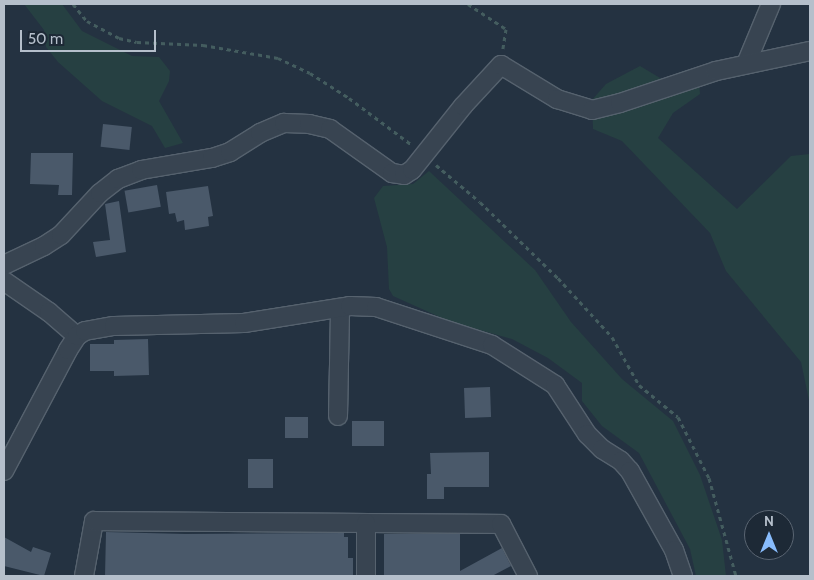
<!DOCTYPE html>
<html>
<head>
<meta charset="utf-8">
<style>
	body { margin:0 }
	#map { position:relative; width:814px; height:580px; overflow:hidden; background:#243241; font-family:Cabin,sans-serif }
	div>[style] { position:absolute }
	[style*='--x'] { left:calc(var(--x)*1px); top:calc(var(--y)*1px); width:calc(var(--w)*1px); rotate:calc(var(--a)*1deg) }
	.green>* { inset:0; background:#264042 }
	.building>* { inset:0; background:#4a596a; transform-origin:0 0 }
	.path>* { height:3px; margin-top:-1.5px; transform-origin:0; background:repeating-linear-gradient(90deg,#445d5f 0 4px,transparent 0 8px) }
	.roads { filter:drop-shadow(1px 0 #56626e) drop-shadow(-1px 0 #56626e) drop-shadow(0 1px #56626e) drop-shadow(0 -1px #56626e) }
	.minor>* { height:18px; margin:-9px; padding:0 9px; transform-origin:9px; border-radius:9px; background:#384451 }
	span { translate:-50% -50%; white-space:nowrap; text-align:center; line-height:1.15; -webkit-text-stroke:4px #1d2936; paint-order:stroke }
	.frame { position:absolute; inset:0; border:5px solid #b5bfcb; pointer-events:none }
	.north { position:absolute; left:744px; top:510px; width:50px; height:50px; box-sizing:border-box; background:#1d2936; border:1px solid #5a6572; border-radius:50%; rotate:0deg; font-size:14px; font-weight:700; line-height:20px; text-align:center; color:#b5bfcb }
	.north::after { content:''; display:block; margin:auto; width:18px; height:22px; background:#88bcfd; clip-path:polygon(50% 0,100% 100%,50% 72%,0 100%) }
	.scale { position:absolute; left:20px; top:30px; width:136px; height:22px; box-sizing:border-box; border:2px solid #b5bfcb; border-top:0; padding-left:6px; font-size:15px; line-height:18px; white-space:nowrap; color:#b5bfcb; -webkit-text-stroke:4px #1d2936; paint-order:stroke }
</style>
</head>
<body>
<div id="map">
	<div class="green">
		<div style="clip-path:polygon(24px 4px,62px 4px,82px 31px,132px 56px,159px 57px,170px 71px,169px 81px,159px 101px,183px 143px,165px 148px,152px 126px,102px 101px,58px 62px,46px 47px,44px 30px)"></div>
		<div style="clip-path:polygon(640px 66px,665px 81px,699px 81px,700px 94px,673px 113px,658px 138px,737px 209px,791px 156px,810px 154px,810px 405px,801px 362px,726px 271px,710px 233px,622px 141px,593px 129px,592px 100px,606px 84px)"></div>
		<div style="clip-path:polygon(429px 171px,535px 270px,571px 322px,622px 379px,673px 421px,700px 475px,722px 540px,726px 576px,696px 576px,690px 549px,639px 453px,602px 426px,582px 401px,582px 383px,548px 358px,512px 339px,451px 322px,393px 296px,389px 289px,387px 247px,374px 198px,383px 186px,413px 184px)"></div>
	</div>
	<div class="building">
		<div style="left:103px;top:124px;width:29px;height:23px;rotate:6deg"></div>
		<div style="clip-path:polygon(31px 153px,73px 153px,72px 195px,58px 195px,59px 185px,30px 184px)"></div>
		<div style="left:157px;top:185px;width:22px;height:33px;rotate:80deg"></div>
		<div style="clip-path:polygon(208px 186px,213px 216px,208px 217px,209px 226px,185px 230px,184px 220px,177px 222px,175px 213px,169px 214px,166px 192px)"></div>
		<div style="clip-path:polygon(119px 201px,126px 252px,96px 257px,93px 242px,110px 240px,105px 204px)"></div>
		<div style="clip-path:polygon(148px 339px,149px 375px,114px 376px,114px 371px,90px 371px,90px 344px,114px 344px,114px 340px)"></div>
		<div style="left:490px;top:387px;width:30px;height:26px;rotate:88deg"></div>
		<div style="left:308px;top:417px;width:21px;height:23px;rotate:90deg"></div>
		<div style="left:352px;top:421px;width:32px;height:25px"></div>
		<div style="clip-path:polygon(489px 452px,489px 487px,444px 487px,444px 499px,427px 499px,427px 474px,431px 474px,430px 453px)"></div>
		<div style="left:248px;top:459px;width:25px;height:29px"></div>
		<div style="clip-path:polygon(106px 532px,185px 534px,344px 533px,344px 537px,348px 537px,348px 558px,353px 558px,353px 576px,105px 576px)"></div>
		<div style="clip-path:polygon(384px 534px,460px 534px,460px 571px,502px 548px,511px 566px,492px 576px,384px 576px)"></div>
		<div style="clip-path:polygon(4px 537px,31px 552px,33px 547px,51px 553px,44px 576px,4px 566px)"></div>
	</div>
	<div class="path">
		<div style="--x:73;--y:4;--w:22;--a:51"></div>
		<div style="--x:87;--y:21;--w:36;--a:28"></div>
		<div style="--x:119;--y:38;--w:18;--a:13"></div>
		<div style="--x:137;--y:42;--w:66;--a:2.6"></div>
		<div style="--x:203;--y:45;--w:76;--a:9.8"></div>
		<div style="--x:278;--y:58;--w:35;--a:25"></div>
		<div style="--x:310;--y:73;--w:46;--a:32.7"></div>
		<div style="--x:349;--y:98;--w:79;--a:36.7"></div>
		<div style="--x:468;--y:4;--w:45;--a:33.3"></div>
		<div style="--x:506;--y:29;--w:20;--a:99"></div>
		<div style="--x:436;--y:165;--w:57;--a:40.1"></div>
		<div style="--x:480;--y:202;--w:109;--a:44.3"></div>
		<div style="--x:558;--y:278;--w:80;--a:47.5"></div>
		<div style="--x:612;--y:337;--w:55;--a:60.6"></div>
		<div style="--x:639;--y:385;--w:50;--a:39.4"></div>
		<div style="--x:678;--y:417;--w:68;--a:63.1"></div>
		<div style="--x:709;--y:478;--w:102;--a:74.6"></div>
	</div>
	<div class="roads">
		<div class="minor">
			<div style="--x:746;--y:64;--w:65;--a:-67.4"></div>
			<div style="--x:4;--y:265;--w:44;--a:-25.4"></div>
			<div style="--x:44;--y:246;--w:20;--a:-33"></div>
			<div style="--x:61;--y:235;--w:57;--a:-47.1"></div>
			<div style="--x:100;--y:193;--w:23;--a:-38"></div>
			<div style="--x:118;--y:179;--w:25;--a:-21"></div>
			<div style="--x:141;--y:170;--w:72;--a:-9.6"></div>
			<div style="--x:212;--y:158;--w:19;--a:-18"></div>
			<div style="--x:230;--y:152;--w:36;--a:-32"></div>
			<div style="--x:260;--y:133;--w:26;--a:-23"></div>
			<div style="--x:284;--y:123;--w:25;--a:2"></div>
			<div style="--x:309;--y:124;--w:22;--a:13"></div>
			<div style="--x:330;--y:129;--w:76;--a:35.4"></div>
			<div style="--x:392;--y:173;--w:12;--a:9"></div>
			<div style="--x:404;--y:175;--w:9;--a:-32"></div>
			<div style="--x:412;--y:170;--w:82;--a:-51.4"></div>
			<div style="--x:463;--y:106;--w:56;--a:-47.2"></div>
			<div style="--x:501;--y:65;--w:66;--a:31.3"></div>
			<div style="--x:557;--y:99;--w:37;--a:17"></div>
			<div style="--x:592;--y:110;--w:29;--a:-14"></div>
			<div style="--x:620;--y:103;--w:101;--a:-18.4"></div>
			<div style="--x:716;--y:71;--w:96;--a:-12"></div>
			<div style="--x:4;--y:281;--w:55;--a:34.6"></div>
			<div style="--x:49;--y:312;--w:37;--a:41"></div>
			<div style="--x:338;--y:416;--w:108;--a:-88.9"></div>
			<div style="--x:4;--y:471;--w:137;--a:-62.1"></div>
			<div style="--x:68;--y:350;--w:17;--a:-57"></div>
			<div style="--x:77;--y:336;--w:9;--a:-32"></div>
			<div style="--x:85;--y:331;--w:29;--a:-10"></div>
			<div style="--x:114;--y:326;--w:130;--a:-1.3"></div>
			<div style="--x:244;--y:323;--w:107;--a:-9.1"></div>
			<div style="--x:350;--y:306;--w:26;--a:2"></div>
			<div style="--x:376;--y:307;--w:122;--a:18.1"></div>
			<div style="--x:492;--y:345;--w:75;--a:32.4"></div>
			<div style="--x:555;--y:385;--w:59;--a:56.9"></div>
			<div style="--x:587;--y:434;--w:21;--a:45"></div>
			<div style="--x:602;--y:449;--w:22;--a:32"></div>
			<div style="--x:621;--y:461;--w:13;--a:48"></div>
			<div style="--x:630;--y:471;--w:90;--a:60.9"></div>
			<div style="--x:674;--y:550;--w:28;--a:71"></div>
			<div style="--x:84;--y:576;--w:56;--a:-79.7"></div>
			<div style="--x:94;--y:521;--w:407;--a:0.4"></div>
			<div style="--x:501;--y:524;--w:59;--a:62.6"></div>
			<div style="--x:366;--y:576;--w:53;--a:-90"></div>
		</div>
	</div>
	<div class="frame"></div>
	<div class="north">N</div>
	<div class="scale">50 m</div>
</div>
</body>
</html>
